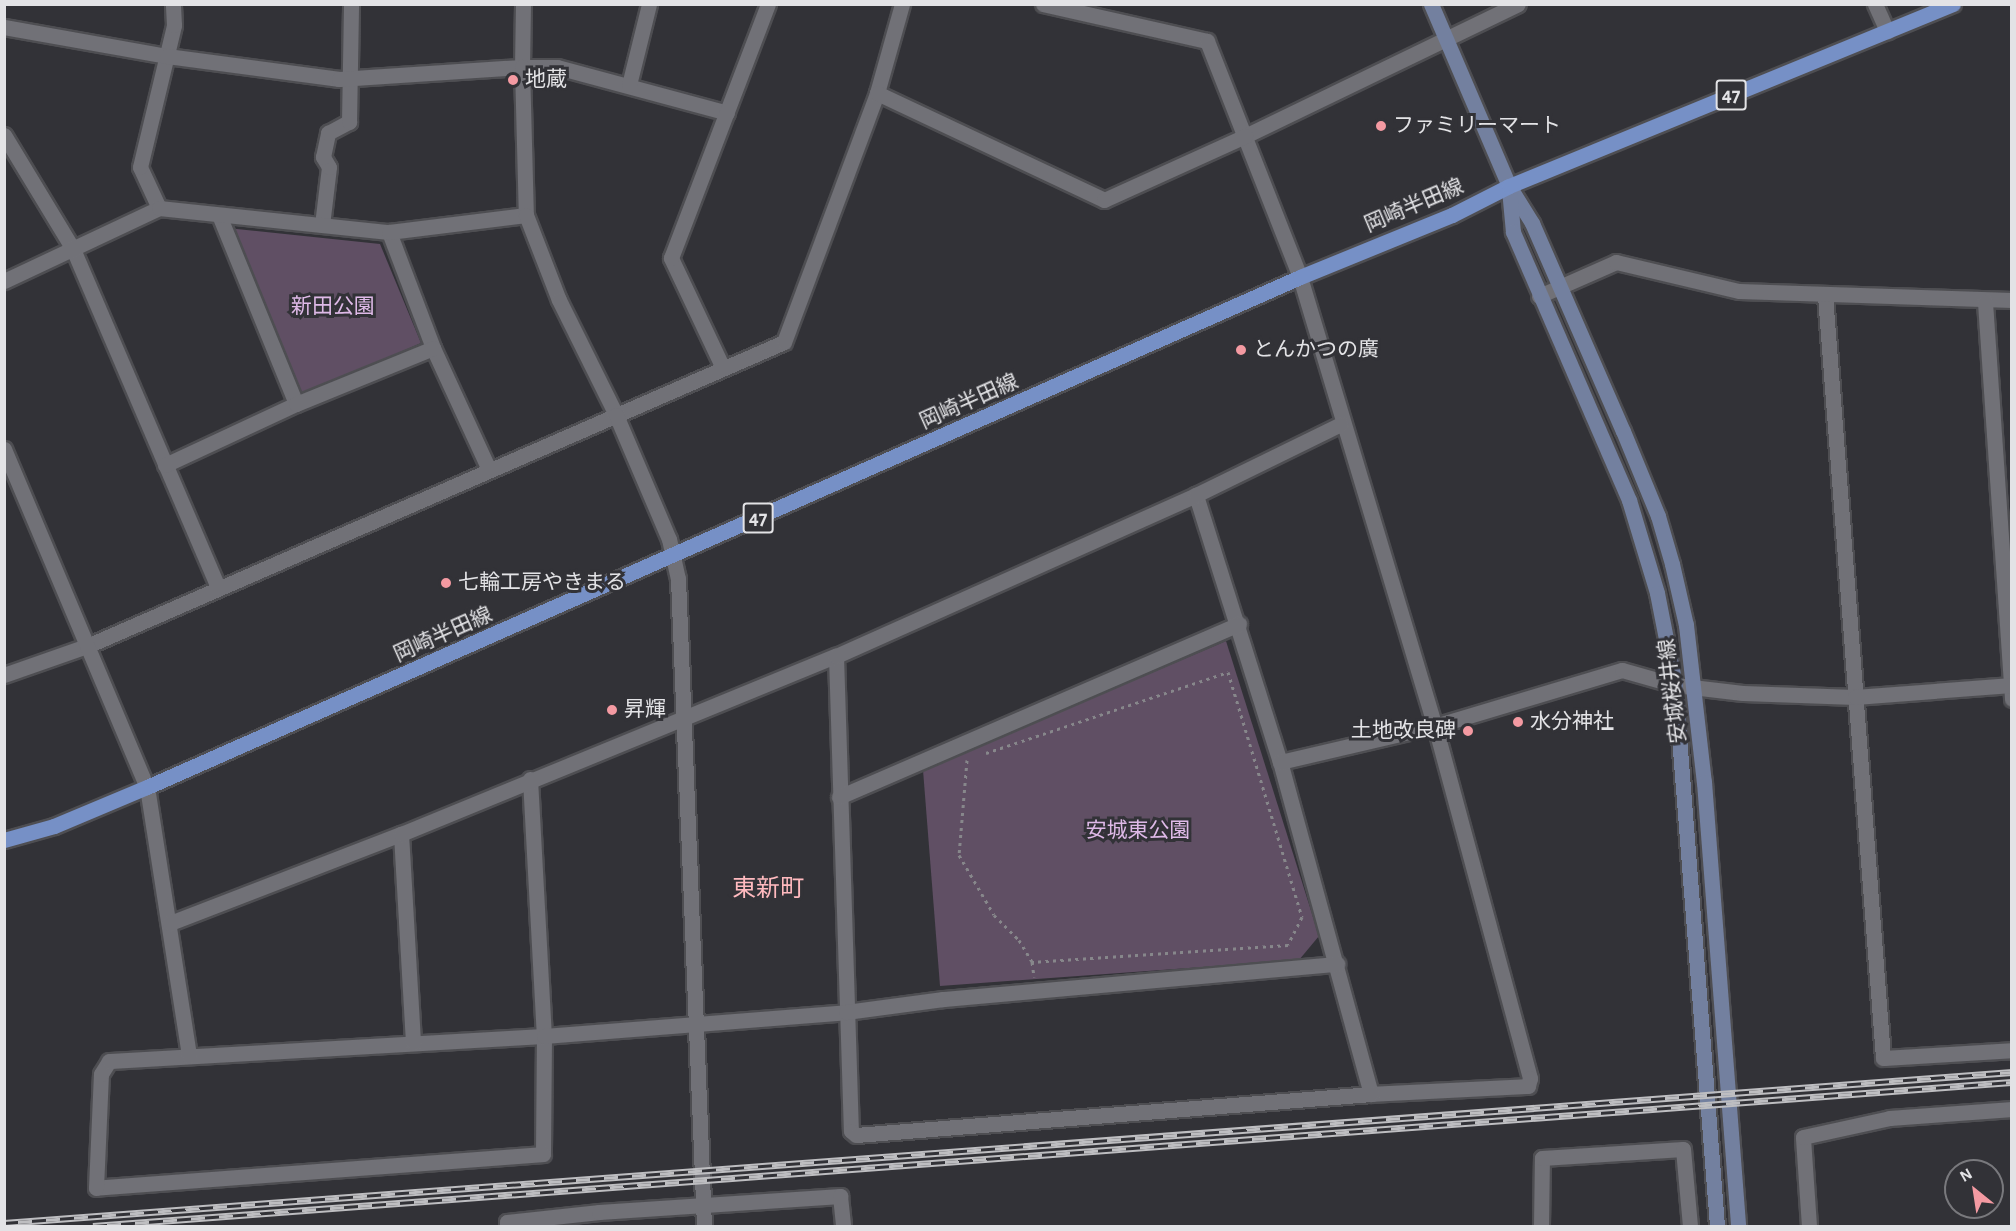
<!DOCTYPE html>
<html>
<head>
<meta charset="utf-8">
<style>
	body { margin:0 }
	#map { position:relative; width:2016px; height:1231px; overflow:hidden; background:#323237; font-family:"Alegreya Sans","Noto Sans JP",sans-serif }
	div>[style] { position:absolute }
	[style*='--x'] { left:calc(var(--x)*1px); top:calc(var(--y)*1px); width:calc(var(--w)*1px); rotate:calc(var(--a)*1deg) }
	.green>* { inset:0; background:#604f64 }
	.path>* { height:3px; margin-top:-1.5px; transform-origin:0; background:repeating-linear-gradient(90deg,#87878b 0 3px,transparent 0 7.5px) }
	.roads { filter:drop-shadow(2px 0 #4e4e52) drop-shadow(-2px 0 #4e4e52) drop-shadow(0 2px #4e4e52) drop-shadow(0 -2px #4e4e52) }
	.minor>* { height:15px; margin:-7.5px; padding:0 7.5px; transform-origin:7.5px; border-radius:7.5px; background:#717177 }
	.tertiary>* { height:15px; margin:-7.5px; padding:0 7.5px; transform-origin:7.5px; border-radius:7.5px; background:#717177 }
	.secondary>* { height:15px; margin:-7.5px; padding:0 7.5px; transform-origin:7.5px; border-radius:7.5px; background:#73809f }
	.primary>* { height:15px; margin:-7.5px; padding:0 7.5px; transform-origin:7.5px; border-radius:7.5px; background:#7690c6 }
	.rail>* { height:7px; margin-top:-3.5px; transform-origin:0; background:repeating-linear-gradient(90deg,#323237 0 14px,#bebec1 0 28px); box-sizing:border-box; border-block:2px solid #bebec1 }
	.dots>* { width:16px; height:16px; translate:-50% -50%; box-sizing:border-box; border:3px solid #323237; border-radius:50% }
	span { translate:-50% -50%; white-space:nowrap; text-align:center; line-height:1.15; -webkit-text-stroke:6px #323237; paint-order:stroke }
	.shield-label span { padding:2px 4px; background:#323237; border:2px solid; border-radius:4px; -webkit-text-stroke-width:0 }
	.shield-label { font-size:20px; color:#e3e3e6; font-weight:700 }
	.poi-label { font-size:21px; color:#e3e3e6 }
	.left { translate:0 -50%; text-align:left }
	.right { translate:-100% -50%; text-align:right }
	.street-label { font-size:21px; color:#e3e3e6 }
	.park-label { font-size:21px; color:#deb9e7 }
	.quarter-label { font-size:24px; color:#ffbabf }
	.frame { position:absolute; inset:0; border:6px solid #e3e3e6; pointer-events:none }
	.north { position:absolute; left:1944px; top:1159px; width:60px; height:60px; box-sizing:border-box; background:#323237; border:2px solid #79797d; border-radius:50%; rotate:330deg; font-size:16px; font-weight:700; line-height:24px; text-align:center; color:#e3e3e6 }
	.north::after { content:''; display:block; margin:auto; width:21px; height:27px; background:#f49aa2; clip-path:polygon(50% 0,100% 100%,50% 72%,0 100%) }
</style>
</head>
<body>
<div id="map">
	<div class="green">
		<div style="clip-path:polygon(227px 228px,380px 244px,421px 343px,298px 397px)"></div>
		<div style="clip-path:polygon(1226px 641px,1319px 936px,1299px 960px,940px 986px,923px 770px)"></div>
	</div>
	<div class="path">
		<div style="--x:986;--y:753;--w:255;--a:-18.5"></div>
		<div style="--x:1228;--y:672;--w:256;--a:73.2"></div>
		<div style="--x:1302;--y:917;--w:31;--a:117"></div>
		<div style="--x:1288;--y:945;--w:257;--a:176.2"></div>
		<div style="--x:967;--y:760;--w:95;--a:94.8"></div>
		<div style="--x:959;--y:855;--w:69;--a:59.7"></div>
		<div style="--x:994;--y:915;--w:35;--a:45"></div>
		<div style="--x:1019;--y:940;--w:26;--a:59"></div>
		<div style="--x:1032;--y:962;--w:15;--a:82"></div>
	</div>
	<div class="roads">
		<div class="minor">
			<div style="--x:523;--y:4;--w:63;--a:90.9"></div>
			<div style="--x:522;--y:67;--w:35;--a:0"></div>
			<div style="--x:557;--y:67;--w:176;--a:15.1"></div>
			<div style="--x:1043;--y:4;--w:168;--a:12.7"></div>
			<div style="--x:1207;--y:41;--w:254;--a:68.5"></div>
			<div style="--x:1300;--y:277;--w:469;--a:73.3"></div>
			<div style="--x:1435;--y:726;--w:365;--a:74.9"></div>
			<div style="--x:1530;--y:1078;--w:8;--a:104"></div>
			<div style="--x:1528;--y:1086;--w:157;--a:177.1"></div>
			<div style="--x:1371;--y:1094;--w:344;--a:-105.3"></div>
			<div style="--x:1280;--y:762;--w:280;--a:-107.5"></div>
			<div style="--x:1875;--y:4;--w:30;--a:66"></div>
			<div style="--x:629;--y:85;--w:83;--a:-76.1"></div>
			<div style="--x:4;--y:135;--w:133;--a:58.8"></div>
			<div style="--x:73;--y:249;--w:369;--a:66.8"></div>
			<div style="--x:1245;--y:136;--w:303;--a:-25.8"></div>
			<div style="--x:159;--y:208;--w:45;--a:-114.9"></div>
			<div style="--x:140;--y:167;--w:146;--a:-76.5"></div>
			<div style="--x:174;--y:25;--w:21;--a:-93"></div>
			<div style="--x:219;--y:215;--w:204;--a:67.8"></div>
			<div style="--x:322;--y:225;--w:58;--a:-83.1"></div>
			<div style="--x:329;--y:167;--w:12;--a:-121"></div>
			<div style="--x:323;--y:157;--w:25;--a:-78"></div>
			<div style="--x:328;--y:133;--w:24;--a:-28"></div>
			<div style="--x:349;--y:122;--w:118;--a:-89"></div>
			<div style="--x:389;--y:232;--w:124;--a:69.2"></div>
			<div style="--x:433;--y:348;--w:134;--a:65.3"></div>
			<div style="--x:4;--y:281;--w:171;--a:-25.2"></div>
			<div style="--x:159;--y:208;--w:231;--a:6"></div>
			<div style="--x:389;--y:232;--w:138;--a:-7.1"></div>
			<div style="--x:1825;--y:295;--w:765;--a:85.65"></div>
			<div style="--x:1883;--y:1058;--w:129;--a:-3.5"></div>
			<div style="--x:1539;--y:296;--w:84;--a:-23.8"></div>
			<div style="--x:1616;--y:262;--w:126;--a:13.3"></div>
			<div style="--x:1739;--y:291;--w:273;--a:1.9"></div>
			<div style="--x:1985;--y:302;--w:398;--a:86.1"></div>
			<div style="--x:723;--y:368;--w:122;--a:-115.3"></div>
			<div style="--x:671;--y:258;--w:272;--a:-69.1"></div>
			<div style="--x:165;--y:465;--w:145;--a:-25"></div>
			<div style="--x:296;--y:404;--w:148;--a:-22.2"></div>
			<div style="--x:836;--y:656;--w:475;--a:88.2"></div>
			<div style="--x:851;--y:1131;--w:6;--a:39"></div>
			<div style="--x:856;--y:1135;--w:517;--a:-4.55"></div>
			<div style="--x:4;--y:675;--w:88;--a:-19.3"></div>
			<div style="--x:87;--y:646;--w:760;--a:-23.56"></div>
			<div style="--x:784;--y:342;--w:266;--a:-69.5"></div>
			<div style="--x:877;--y:93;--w:92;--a:-74.3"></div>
			<div style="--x:1280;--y:762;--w:159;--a:-13.1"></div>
			<div style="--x:1435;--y:726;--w:195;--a:-16.7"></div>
			<div style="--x:1622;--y:670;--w:55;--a:15.8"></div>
			<div style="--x:1675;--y:685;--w:68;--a:6.7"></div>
			<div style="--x:1743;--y:693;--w:112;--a:2"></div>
			<div style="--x:1855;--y:697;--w:157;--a:-4.4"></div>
			<div style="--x:530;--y:779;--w:257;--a:86.9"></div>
			<div style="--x:544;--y:1036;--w:118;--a:90.5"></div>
			<div style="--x:543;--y:1154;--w:448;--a:175.7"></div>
			<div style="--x:96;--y:1188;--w:114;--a:-87.5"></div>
			<div style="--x:101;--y:1074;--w:15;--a:-58"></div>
			<div style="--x:109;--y:1061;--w:436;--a:-3.3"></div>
			<div style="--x:544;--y:1036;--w:303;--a:-4.5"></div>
			<div style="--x:846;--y:1012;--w:98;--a:-7.6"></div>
			<div style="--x:943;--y:999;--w:396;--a:-5.1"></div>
			<div style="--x:147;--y:787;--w:272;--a:81.1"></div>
			<div style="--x:839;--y:797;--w:436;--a:-23.4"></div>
			<div style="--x:401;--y:834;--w:209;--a:86.7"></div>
			<div style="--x:170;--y:923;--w:248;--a:-21.1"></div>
			<div style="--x:401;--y:834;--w:470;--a:-22.3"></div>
			<div style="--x:836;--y:656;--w:394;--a:-24.1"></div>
			<div style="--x:1196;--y:495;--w:161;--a:-26.1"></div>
			<div style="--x:507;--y:1226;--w:4;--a:-90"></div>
			<div style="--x:507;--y:1222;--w:93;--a:-6.2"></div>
			<div style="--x:599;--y:1212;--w:242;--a:-3.8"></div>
			<div style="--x:840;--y:1196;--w:30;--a:84"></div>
			<div style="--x:1541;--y:1226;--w:68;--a:-89.2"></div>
			<div style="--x:1542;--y:1158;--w:141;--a:-3.7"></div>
			<div style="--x:1683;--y:1149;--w:77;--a:84.8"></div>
			<div style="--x:1809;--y:1226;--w:89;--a:-93.9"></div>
			<div style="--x:1803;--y:1137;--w:89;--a:-12.3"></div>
			<div style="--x:1890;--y:1118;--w:122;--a:-4.2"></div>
		</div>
		<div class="tertiary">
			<div style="--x:4;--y:27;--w:166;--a:10.1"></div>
			<div style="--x:167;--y:56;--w:174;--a:7.6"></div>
			<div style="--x:339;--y:79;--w:183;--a:-3.8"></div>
			<div style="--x:522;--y:67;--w:148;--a:88.5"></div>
			<div style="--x:526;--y:215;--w:91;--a:68.8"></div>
			<div style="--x:559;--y:300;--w:128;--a:63.6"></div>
			<div style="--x:616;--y:415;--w:135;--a:66.9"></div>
			<div style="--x:669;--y:539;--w:41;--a:77.3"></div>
			<div style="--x:678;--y:579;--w:648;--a:87.7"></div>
			<div style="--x:877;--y:93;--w:251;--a:25.2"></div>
			<div style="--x:1104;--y:200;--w:155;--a:-24.4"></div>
			<div style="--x:4;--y:449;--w:367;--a:67.1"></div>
		</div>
		<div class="secondary">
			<div style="--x:1431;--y:4;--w:198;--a:66.8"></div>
			<div style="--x:1509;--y:186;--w:44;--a:58.1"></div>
			<div style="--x:1532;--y:223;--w:227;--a:66.4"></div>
			<div style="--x:1623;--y:431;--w:92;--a:67.6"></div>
			<div style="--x:1658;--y:516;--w:50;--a:73.7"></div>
			<div style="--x:1672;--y:564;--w:63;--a:77.1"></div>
			<div style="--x:1686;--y:625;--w:158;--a:83.5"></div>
			<div style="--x:1704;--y:782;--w:445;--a:85.6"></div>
			<div style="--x:1509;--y:189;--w:43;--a:84.7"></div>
			<div style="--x:1513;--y:232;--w:292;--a:66.6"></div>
			<div style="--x:1629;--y:500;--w:97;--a:73.2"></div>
			<div style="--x:1657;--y:593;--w:94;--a:78.9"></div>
			<div style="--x:1675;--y:685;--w:543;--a:85.56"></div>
		</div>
		<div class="primary">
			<div style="--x:4;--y:840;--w:52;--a:-15.6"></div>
			<div style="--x:54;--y:826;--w:101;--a:-22.8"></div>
			<div style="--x:147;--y:787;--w:1261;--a:-23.86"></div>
			<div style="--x:1300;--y:277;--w:164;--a:-22.2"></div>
			<div style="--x:1452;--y:215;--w:64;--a:-27"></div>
			<div style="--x:1509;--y:186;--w:480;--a:-22.3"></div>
		</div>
	</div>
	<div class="rail">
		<div style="--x:4;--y:1223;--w:2014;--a:-4.3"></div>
		<div style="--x:93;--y:1226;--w:1924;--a:-4.29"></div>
	</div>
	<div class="dots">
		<div style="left:513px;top:80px;background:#f49aa2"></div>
		<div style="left:1381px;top:126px;background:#f49aa2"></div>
		<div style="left:1241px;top:350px;background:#f49aa2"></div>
		<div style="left:446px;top:583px;background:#f49aa2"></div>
		<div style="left:612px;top:710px;background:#f49aa2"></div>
		<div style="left:1518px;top:722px;background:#f49aa2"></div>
		<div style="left:1468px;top:731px;background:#f49aa2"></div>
	</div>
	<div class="shield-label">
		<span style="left:1731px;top:95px">47</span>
		<span style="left:758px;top:518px">47</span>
	</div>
	<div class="poi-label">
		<span class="left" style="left:525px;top:80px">地蔵</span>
		<span class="left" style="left:1393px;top:126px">ファミリーマート</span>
		<span class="left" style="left:1253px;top:350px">とんかつの廣</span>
		<span class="left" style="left:458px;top:583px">七輪工房やきまる</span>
		<span class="left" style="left:624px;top:710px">昇輝</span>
		<span class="left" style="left:1530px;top:722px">水分神社</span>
		<span class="right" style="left:1456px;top:731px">土地改良碑</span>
	</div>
	<div class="street-label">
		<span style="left:1414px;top:206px;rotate:-23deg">岡崎半田線</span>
		<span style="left:969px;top:402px;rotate:-24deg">岡崎半田線</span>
		<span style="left:443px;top:635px;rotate:-24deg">岡崎半田線</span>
		<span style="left:1673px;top:691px;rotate:-97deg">安城桜井線</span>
	</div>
	<div class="park-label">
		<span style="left:333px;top:307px">新田公園</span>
		<span style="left:1138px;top:831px">安城東公園</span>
	</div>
	<div class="quarter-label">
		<span style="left:768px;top:890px">東新町</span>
	</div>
	<div class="frame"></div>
	<div class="north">N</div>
</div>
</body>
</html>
